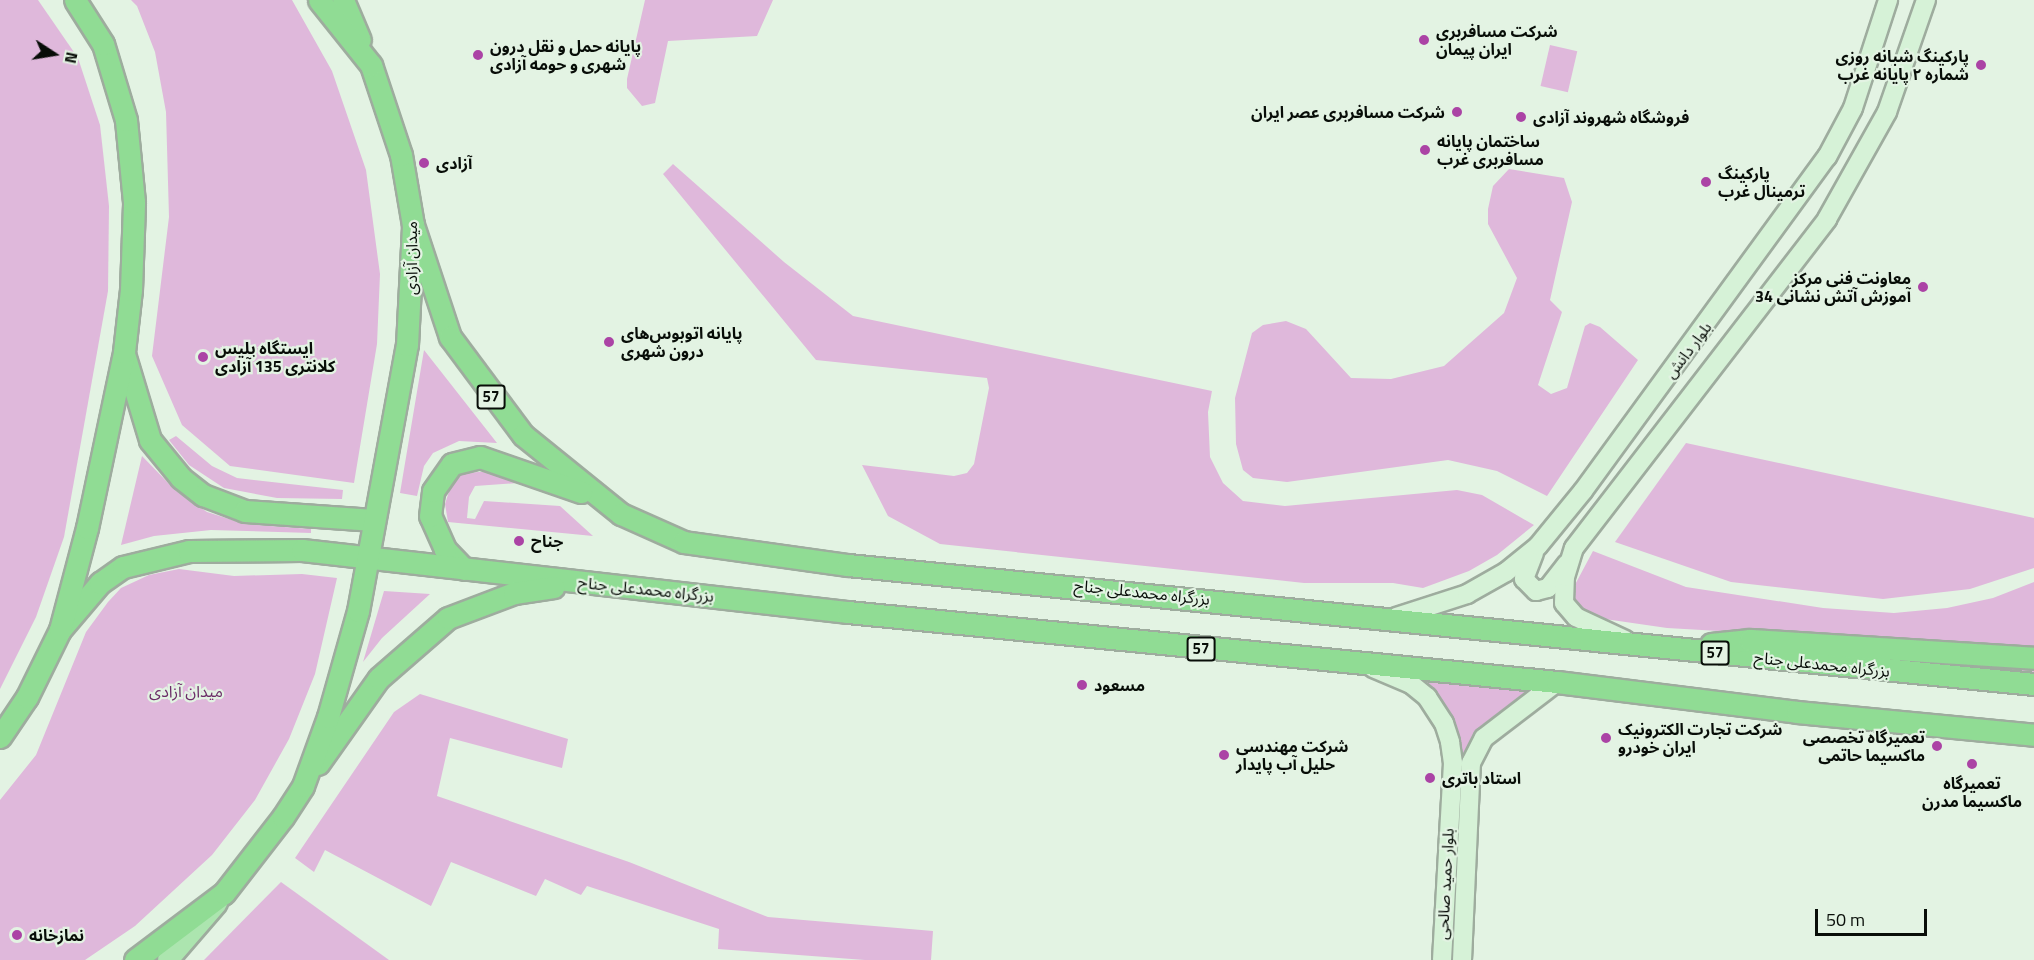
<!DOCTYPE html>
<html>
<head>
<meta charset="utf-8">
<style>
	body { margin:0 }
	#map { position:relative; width:2034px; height:960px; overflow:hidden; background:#e3f3e3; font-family:"Titillium Web","Noto Sans Arabic",sans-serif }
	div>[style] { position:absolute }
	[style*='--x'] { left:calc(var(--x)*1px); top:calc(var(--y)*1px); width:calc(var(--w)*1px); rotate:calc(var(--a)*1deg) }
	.green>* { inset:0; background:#dfb8db; transform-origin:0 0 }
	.roads { filter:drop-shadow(2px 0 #9eac9e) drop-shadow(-2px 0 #9eac9e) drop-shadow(0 2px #9eac9e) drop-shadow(0 -2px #9eac9e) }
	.secondary>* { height:18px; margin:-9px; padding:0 9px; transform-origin:9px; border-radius:9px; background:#d6f2d7 }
	.primary>* { height:20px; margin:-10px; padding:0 10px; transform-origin:10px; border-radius:10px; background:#ace5af }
	.trunk>* { height:21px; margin:-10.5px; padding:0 10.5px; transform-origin:10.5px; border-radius:10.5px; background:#90dc94 }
	.dots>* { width:16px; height:16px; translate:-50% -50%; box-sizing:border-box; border:3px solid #e3f3e3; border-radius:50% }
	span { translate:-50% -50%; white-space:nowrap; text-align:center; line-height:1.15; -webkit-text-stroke:4.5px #e3f3e3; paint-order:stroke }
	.shield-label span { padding:2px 4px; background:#e3f3e3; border:2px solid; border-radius:4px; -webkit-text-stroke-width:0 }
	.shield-label { font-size:15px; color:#080d08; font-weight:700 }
	.poi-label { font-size:16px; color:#080d08; font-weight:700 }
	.left { translate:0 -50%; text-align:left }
	.right { translate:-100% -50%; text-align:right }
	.street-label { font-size:16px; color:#080d08 }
	.park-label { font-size:16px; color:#6c2d68 }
	.north { position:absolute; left:24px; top:24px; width:60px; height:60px; -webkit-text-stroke:4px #e3f3e3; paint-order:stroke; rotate:102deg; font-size:16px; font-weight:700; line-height:24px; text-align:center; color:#080d08 }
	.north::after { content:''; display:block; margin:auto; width:21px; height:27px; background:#080d08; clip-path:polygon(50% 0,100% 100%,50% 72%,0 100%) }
	.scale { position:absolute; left:1815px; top:909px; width:112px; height:27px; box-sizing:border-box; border:3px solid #080d08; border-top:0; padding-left:8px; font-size:18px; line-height:21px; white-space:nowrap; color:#080d08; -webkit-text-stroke:4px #e3f3e3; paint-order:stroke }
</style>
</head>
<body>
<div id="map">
	<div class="green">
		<div style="clip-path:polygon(0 0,38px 0,78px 58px,100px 125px,109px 206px,108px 291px,64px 537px,36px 617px,0 689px)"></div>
		<div style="clip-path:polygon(131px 0,292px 0,332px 71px,366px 170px,380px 274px,377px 344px,354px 483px,230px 466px,182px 425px,152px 356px,169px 217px,166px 112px,155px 52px,137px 6px)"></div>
		<div style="clip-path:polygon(645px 0,773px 0,757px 36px,668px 41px,655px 103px,642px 106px,627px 88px,627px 79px)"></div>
		<div style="left:1550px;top:45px;width:28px;height:42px;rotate:13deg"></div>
		<div style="clip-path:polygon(673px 164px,784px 262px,853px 316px,1212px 391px,1208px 412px,1210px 457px,1223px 483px,1243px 501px,1285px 506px,1457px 490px,1482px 495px,1534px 525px,1497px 555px,1469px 571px,1423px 588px,1393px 583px,1304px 583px,940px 544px,888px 516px,862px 465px,954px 476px,967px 473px,974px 464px,989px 388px,987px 378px,816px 360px,663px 174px)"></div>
		<div style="clip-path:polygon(1509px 169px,1564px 178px,1572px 202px,1550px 300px,1562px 312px,1538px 385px,1551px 394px,1567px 388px,1585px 326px,1590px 323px,1600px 327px,1638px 360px,1547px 496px,1497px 471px,1448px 460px,1287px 482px,1253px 478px,1243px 470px,1236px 444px,1235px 398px,1252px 333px,1263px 325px,1286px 321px,1306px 329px,1351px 378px,1391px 379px,1444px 366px,1504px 313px,1517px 278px,1488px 224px,1488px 209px,1493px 186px)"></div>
		<div style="clip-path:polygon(424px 350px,497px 443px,459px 441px,433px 453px,424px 466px,417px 496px,400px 493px)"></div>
		<div style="clip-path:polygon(176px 436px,212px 466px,237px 478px,343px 490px,342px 499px,277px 498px,224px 488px,189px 465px,169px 440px)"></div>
		<div style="clip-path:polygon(1686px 443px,2034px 518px,2034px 568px,1970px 589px,1883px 599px,1731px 582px,1615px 542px)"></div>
		<div style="clip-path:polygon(142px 456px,175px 490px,207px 512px,245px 524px,311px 529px,311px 533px,211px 530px,154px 536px,121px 545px)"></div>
		<div style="clip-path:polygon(496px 471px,533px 482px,475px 486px,469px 497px,467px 518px,475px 519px,484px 501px,560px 506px,593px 536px,448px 522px,445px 504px,453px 479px,462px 473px)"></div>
		<div style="clip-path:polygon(1593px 551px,1686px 587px,1823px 608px,1894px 613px,1947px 608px,1993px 598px,2034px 582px,2034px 649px,1667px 628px,1591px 617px,1574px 606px,1570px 594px)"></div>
		<div style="clip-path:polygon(179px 569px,234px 576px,302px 574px,337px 578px,315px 674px,289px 739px,255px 800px,212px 855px,135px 926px,85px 960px,0 960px,0 800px,36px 755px,86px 632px,108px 602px,121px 588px,149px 575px)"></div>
		<div style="clip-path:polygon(384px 591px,430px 594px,382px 638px,363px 662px)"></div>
		<div style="clip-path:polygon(1750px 646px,2034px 664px,2034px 672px)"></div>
		<div style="clip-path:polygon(1418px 681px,1530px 692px,1492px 722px,1454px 839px,1458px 732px,1443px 703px)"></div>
		<div style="clip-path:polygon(420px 694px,568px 739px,562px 768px,450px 738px,437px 796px,629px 862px,768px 917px,933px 931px,931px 960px,865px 960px,718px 949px,719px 929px,587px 886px,581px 895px,545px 879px,536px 896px,451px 862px,431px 906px,325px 850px,314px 872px,295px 858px,394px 712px)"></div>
		<div style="clip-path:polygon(281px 882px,389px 960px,204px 960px)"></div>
	</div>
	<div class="roads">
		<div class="secondary">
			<div style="--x:1534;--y:553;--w:28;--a:111"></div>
			<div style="--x:1524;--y:579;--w:17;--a:45"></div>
			<div style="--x:1536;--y:591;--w:12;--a:-14"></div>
			<div style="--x:1548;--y:588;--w:31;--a:-52"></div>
			<div style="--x:1396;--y:617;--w:75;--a:-17.9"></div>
			<div style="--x:1467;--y:594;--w:45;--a:-29.4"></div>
			<div style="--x:1506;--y:572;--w:41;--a:-39.1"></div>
			<div style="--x:1538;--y:546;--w:71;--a:-50.7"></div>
			<div style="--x:1583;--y:491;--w:414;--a:-53.9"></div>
			<div style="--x:1827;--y:157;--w:55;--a:-62"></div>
			<div style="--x:1853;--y:108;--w:114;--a:-72"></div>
			<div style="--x:1625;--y:640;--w:54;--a:-154.9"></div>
			<div style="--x:1576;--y:617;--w:18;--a:-131"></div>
			<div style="--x:1564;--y:603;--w:26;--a:-88"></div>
			<div style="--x:1565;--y:577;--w:30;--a:-73"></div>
			<div style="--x:1574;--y:548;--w:415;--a:-52.4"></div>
			<div style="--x:1827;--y:219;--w:123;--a:-60.7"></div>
			<div style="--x:1887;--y:112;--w:119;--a:-70.8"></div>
			<div style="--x:1373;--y:668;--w:41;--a:22.8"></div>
			<div style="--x:1411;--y:684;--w:21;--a:39"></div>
			<div style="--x:1427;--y:697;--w:31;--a:57"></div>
			<div style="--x:1444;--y:723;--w:20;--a:72"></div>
			<div style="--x:1450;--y:742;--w:21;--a:82"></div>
			<div style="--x:1453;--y:763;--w:197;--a:93.2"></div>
			<div style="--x:1462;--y:960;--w:197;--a:-87.4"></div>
			<div style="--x:1471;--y:763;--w:28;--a:-63"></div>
			<div style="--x:1484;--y:738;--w:92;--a:-37.5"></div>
		</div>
		<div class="primary">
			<div style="--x:168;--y:960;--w:75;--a:-49.3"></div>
		</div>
		<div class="trunk">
			<div style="--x:343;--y:0;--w:43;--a:67"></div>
			<div style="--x:413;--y:225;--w:118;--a:71.7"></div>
			<div style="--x:450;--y:337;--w:122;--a:53.3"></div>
			<div style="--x:523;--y:435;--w:126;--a:38.9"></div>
			<div style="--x:621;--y:514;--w:69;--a:24"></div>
			<div style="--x:684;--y:542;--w:166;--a:8"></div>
			<div style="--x:848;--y:565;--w:1192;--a:5.73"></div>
			<div style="--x:125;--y:357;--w:87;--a:73.2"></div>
			<div style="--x:150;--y:440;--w:49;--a:50.8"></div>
			<div style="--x:181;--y:478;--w:28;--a:38"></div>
			<div style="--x:203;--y:495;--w:45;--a:20.9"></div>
			<div style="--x:245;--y:511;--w:129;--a:4"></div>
			<div style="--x:464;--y:569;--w:28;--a:-134"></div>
			<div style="--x:445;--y:549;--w:36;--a:-114"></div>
			<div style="--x:430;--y:516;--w:25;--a:-83"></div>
			<div style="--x:433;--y:491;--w:33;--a:-55"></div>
			<div style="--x:452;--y:464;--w:29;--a:-14"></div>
			<div style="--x:480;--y:457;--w:107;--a:19.1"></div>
			<div style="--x:60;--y:630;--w:62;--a:-49.6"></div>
			<div style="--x:100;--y:583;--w:28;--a:-35"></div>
			<div style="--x:123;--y:567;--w:68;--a:-13.6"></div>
			<div style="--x:189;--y:551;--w:113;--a:-0.5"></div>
			<div style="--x:302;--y:550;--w:550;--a:6.48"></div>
			<div style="--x:848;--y:612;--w:712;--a:5.64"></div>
			<div style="--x:1557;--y:682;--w:242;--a:7.1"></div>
			<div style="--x:1797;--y:712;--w:238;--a:5.5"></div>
			<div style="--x:1711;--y:644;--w:39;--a:-6"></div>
			<div style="--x:1750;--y:640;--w:285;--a:3.6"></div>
			<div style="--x:0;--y:737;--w:48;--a:-56"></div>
			<div style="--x:27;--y:697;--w:75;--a:-63.8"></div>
			<div style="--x:60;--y:630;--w:106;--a:-75.2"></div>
			<div style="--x:87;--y:528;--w:180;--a:-78.1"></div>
			<div style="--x:124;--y:352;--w:62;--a:-83.6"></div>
			<div style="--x:131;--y:290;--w:88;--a:-88"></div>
			<div style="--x:134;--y:202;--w:82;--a:-95.6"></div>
			<div style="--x:126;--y:120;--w:79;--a:-106.8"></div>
			<div style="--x:103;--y:44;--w:52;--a:-122.5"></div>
			<div style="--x:318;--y:764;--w:105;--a:-54.7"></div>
			<div style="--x:379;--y:678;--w:91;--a:-41"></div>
			<div style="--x:448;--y:618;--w:71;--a:-20.7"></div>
			<div style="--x:514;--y:593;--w:40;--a:-8.5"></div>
			<div style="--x:135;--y:960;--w:111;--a:-37"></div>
			<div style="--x:224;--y:893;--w:96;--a:-52.2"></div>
			<div style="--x:283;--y:817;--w:37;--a:-57"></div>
			<div style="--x:303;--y:786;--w:73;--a:-70.1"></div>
			<div style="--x:328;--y:717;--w:110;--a:-74.2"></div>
			<div style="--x:358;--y:611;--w:270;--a:-79.6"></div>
			<div style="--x:407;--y:345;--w:120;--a:-87.1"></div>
			<div style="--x:413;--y:225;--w:71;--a:-99.7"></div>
			<div style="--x:401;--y:155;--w:95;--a:-108.4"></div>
			<div style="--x:371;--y:65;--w:83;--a:-128.7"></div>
		</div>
	</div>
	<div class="dots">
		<div style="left:1424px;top:40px;background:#ab43a5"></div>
		<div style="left:478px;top:55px;background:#ab43a5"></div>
		<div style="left:1981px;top:65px;background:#ab43a5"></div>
		<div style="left:1457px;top:112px;background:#ab43a5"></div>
		<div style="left:1521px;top:117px;background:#ab43a5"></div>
		<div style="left:1425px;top:150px;background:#ab43a5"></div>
		<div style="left:424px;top:163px;background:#ab43a5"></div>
		<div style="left:1706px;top:182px;background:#ab43a5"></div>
		<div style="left:1923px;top:287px;background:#ab43a5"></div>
		<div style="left:609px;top:342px;background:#ab43a5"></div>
		<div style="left:203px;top:357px;background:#ab43a5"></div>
		<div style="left:519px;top:541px;background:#ab43a5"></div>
		<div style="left:1082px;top:685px;background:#ab43a5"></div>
		<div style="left:1606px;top:738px;background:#ab43a5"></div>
		<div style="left:1937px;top:746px;background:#ab43a5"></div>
		<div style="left:1224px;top:755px;background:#ab43a5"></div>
		<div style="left:1972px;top:764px;background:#ab43a5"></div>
		<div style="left:1430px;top:778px;background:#ab43a5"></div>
		<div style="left:17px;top:935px;background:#ab43a5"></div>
	</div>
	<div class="shield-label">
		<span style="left:491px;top:397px">57</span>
		<span style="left:1201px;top:649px">57</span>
		<span style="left:1715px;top:653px">57</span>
	</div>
	<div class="poi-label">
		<span class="left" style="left:1436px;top:40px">شرکت مسافربری<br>ایران پیمان</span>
		<span class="left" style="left:490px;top:55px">پایانه حمل و نقل درون<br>شهری و حومه آزادی</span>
		<span class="right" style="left:1969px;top:65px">پارکینگ شبانه روزی<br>شماره ۲ پایانه غرب</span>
		<span class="right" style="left:1445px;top:112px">شرکت مسافربری عصر ایران</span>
		<span class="left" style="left:1533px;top:117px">فروشگاه شهروند آزادی</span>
		<span class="left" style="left:1437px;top:150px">ساختمان پایانه<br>مسافربری غرب</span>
		<span class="left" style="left:436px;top:163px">آزادی</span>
		<span class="left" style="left:1718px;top:182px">پارکینگ<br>ترمینال غرب</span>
		<span class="right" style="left:1911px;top:287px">معاونت فنی مرکز<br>آموزش آتش نشانی 34</span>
		<span class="left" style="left:621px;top:342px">پایانه اتوبوس‌های<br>درون شهری</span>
		<span class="left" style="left:215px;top:357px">ایستگاه پلیس<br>کلانتری 135 آزادی</span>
		<span class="left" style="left:531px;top:541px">جناح</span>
		<span class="left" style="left:1094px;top:685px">مسعود</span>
		<span class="left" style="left:1618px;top:738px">شرکت تجارت الکترونیک<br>ایران خودرو</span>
		<span class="right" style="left:1925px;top:746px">تعمیرگاه تخصصی<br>ماکسیما حاتمی</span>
		<span class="left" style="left:1236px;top:755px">شرکت مهندسی<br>حلیل آب پایدار</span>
		<span class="left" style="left:1442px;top:778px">استاد باتری</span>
		<span style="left:1972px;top:792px">تعمیرگاه<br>ماکسیما مدرن</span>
		<span class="left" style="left:29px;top:935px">نمازخانه</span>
	</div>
	<div class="street-label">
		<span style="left:411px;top:258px;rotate:-90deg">میدان آزادی</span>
		<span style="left:1688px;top:350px;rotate:-53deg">بلوار دانش</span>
		<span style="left:646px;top:589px;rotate:6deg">بزرگراه محمدعلی جناح</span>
		<span style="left:1142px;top:592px;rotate:6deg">بزرگراه محمدعلی جناح</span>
		<span style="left:1822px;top:664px;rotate:6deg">بزرگراه محمدعلی جناح</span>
		<span style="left:1445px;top:884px;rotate:-87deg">بلوار حمید صالحی</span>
	</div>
	<div class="park-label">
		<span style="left:186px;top:691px">میدان آزادی</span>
	</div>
	<div class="north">N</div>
	<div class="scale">50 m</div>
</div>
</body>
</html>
